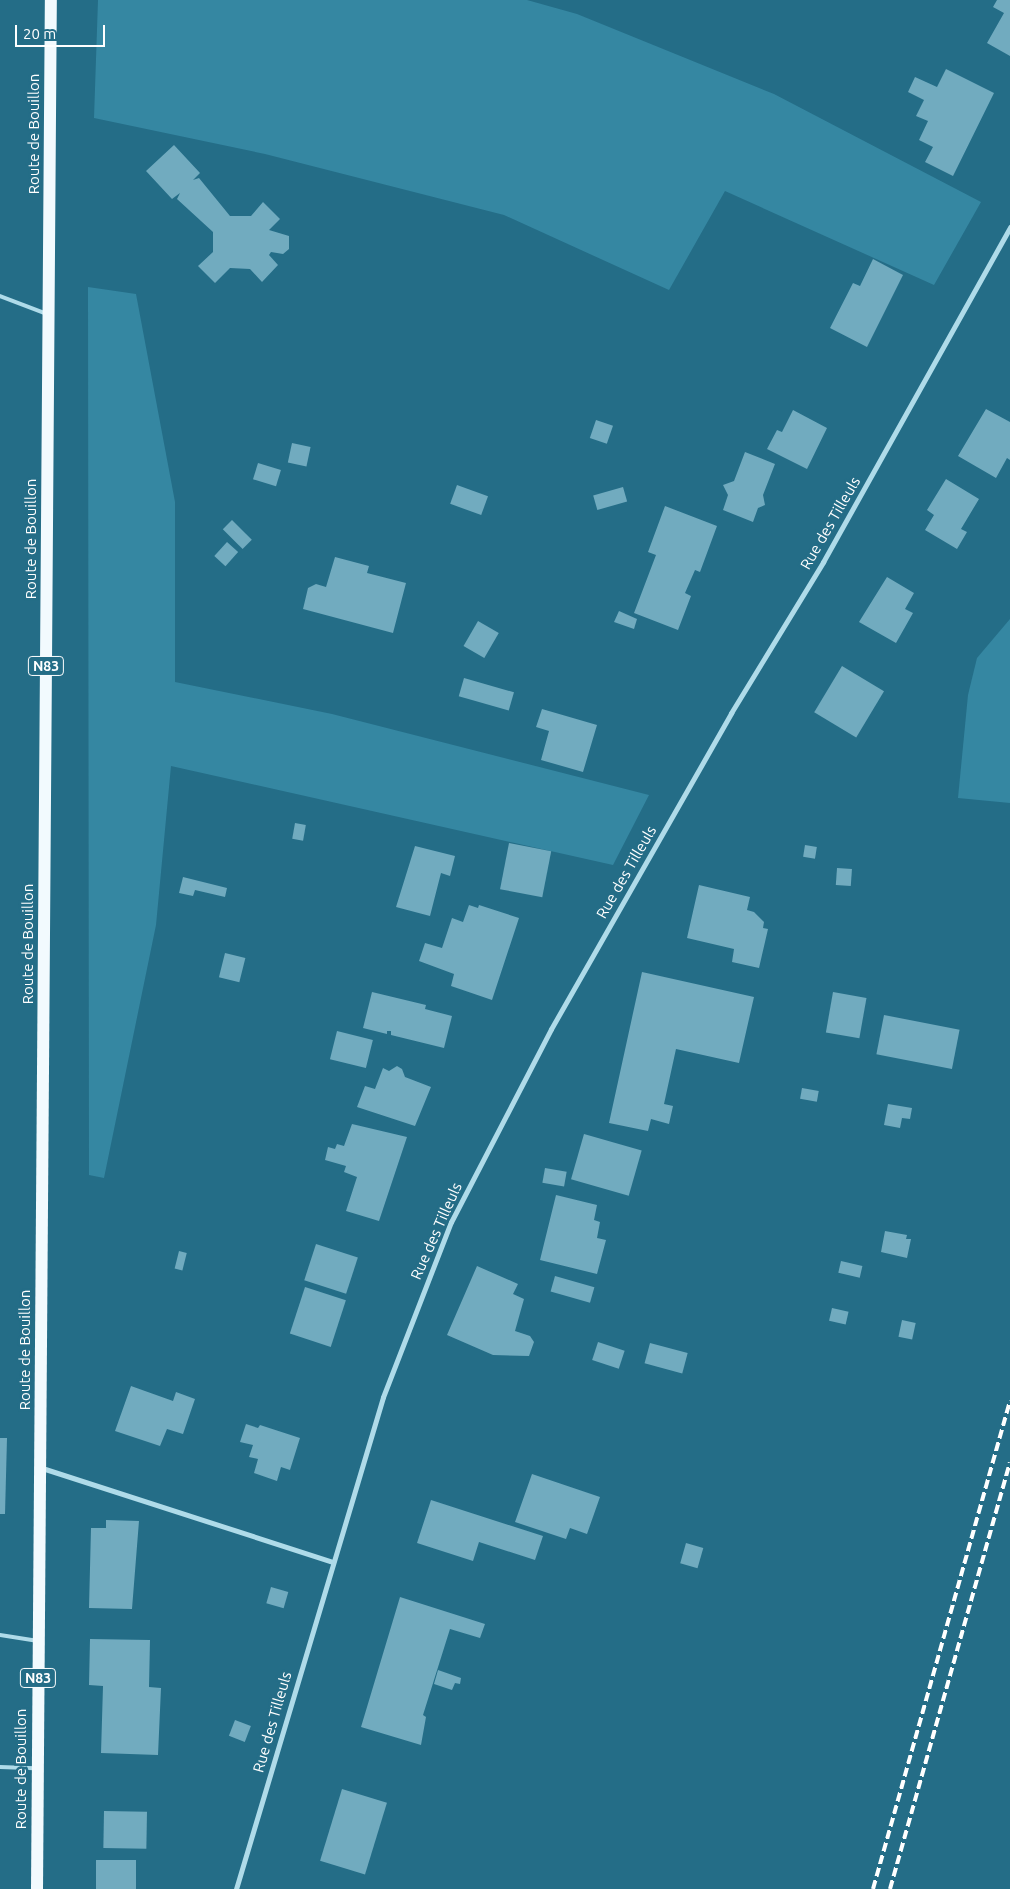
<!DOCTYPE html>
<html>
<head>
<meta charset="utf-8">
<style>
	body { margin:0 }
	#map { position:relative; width:1010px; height:1889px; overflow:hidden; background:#246d87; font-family:Ubuntu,sans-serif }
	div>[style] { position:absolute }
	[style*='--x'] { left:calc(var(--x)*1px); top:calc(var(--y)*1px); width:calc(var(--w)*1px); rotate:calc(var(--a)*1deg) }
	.green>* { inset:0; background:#3587a2 }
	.building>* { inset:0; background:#71abbf; transform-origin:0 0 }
	.service>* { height:4px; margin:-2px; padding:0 2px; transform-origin:2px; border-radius:2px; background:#afdbe9 }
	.minor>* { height:5px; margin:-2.5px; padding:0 2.5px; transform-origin:2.5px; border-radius:2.5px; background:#afdbe9 }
	.primary>* { height:12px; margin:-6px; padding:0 6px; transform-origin:6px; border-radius:6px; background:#f2fafe }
	.rail>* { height:4px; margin-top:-2px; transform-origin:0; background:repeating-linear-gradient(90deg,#fff 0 9px,transparent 0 13px) }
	span { translate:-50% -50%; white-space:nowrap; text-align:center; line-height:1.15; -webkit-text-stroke:5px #246d87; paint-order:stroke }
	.shield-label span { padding:1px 4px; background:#246d87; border:1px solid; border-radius:4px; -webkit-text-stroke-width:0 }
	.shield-label { font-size:14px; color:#fff; font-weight:700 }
	.street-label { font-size:15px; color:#fff }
	.scale { position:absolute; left:15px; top:25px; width:90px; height:22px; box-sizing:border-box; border:2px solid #fff; border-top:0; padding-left:6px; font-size:15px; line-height:18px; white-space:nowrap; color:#fff; -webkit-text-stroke:4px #246d87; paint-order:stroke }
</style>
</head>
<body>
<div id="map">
	<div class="green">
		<div style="clip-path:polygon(98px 0,527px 0,577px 14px,774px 94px,981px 202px,934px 285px,725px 191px,669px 290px,504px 215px,265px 154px,94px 118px)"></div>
		<div style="clip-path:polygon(88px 287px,136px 294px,175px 502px,175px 682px,332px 714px,649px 795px,613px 865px,171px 766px,156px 925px,104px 1178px,89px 1175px)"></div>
		<div style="clip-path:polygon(1010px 619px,1010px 803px,958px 798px,968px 695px,977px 658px)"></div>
	</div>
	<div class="building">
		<div style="clip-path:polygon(997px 0,1010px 0,1010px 56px,987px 43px,1004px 13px,993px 7px)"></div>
		<div style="clip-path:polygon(946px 69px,994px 93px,953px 176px,925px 162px,933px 147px,919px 140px,928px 121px,916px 116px,924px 100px,908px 92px,915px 77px,937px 87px)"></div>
		<div style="clip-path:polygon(174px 145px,200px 173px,193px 180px,199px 178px,230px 216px,251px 216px,263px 202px,280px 219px,269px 230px,289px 236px,289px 249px,283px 254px,271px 252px,269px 255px,278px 265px,262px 282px,250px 269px,230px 268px,215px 283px,198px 266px,213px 252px,213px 232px,177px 199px,180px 193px,172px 199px,146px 171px)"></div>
		<div style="clip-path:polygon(873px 259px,903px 275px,867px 347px,830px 328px,853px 283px,860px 286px)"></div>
		<div style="clip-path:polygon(986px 409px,1010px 422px,1010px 460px,1007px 458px,996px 478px,958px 456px)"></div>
		<div style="clip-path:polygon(793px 410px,827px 428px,807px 469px,767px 449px,777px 430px,782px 432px)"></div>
		<div style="left:596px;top:420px;width:18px;height:19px;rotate:19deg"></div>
		<div style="left:292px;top:443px;width:19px;height:20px;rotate:12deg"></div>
		<div style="clip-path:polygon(745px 452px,775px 464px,763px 495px,765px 505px,758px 508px,753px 522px,723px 510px,728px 495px,723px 485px,734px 481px)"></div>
		<div style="left:258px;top:463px;width:24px;height:17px;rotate:17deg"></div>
		<div style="clip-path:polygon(946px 479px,979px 499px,961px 529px,967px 532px,957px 549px,925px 530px,934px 515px,927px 510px)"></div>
		<div style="left:457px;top:485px;width:33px;height:20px;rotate:20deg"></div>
		<div style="left:623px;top:487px;width:15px;height:31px;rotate:74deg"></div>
		<div style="clip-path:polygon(665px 506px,717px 526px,700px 572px,695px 570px,685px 593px,691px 596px,678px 630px,634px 613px,656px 555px,648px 552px)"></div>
		<div style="left:232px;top:520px;width:28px;height:13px;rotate:45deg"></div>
		<div style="left:227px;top:542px;width:15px;height:19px;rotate:42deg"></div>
		<div style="clip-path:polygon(335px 557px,369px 566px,367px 573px,406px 583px,393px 633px,303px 609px,308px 588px,316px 584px,326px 587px)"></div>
		<div style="clip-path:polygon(887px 577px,914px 593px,905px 609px,913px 613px,896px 643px,859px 622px)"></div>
		<div style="clip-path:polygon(619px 611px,637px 619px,634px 629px,614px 622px)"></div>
		<div style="left:478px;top:621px;width:24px;height:29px;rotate:30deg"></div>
		<div style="left:842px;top:666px;width:49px;height:54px;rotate:31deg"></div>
		<div style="left:464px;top:678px;width:52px;height:19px;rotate:16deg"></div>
		<div style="clip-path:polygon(542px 709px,597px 725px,583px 772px,541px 760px,549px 731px,536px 727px)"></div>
		<div style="left:295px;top:823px;width:11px;height:16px;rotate:10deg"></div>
		<div style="left:509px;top:843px;width:43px;height:47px;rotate:11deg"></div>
		<div style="left:805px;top:845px;width:12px;height:12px;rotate:9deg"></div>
		<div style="clip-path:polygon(415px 846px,455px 856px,450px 876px,441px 873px,430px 916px,396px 907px)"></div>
		<div style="left:837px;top:868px;width:15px;height:17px;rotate:4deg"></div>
		<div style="clip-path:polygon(183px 877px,227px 888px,225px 897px,195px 890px,193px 896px,179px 893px)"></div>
		<div style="clip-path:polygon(699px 885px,750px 897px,747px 910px,754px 912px,764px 922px,763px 928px,768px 929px,759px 968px,732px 962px,734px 949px,687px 938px)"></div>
		<div style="clip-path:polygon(469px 905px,478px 908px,479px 905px,519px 918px,492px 1000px,451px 986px,454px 974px,419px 961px,425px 943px,442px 948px,452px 918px,463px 922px)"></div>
		<div style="left:225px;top:953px;width:21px;height:25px;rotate:14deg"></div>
		<div style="clip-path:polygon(642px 972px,754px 997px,739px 1063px,676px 1049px,664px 1104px,673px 1106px,669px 1124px,651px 1119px,648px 1131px,609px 1123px)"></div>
		<div style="clip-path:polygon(372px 992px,426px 1005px,425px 1009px,452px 1016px,444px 1048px,391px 1035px,391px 1031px,387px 1031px,387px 1034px,363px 1028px)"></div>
		<div style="left:833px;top:992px;width:34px;height:41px;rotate:10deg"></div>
		<div style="left:884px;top:1015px;width:77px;height:40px;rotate:11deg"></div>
		<div style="left:337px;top:1031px;width:37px;height:29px;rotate:14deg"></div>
		<div style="clip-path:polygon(397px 1066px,402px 1069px,405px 1077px,431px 1087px,415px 1126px,357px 1107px,365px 1086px,375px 1089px,383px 1068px,389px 1071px)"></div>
		<div style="left:802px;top:1088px;width:17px;height:11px;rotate:10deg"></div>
		<div style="clip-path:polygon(888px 1104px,912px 1108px,910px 1119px,902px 1118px,900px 1128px,884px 1125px)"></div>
		<div style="clip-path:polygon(352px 1124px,407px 1137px,379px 1221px,346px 1211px,357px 1177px,344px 1172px,346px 1166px,325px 1160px,328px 1147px,335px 1149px,337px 1144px,344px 1146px)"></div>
		<div style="left:584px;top:1134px;width:60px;height:47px;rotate:16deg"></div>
		<div style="left:545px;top:1168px;width:22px;height:15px;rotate:10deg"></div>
		<div style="clip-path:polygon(556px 1195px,597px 1205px,594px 1220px,600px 1222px,597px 1238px,606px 1240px,597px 1274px,540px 1260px)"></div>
		<div style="clip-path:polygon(885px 1231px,907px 1235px,906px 1239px,911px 1239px,907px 1258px,881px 1252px)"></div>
		<div style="left:316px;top:1244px;width:44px;height:38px;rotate:18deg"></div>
		<div style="left:179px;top:1251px;width:8px;height:18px;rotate:14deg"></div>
		<div style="left:841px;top:1261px;width:22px;height:12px;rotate:13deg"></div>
		<div style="clip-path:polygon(477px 1266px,518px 1284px,513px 1294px,524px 1299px,515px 1331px,530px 1336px,534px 1342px,529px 1356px,493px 1355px,447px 1335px)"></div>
		<div style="left:555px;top:1276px;width:41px;height:16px;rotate:16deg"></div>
		<div style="left:305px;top:1287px;width:43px;height:49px;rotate:18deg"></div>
		<div style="left:832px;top:1308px;width:17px;height:13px;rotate:13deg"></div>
		<div style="left:902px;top:1320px;width:14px;height:17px;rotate:12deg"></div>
		<div style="left:598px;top:1342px;width:28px;height:19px;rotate:18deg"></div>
		<div style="left:650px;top:1343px;width:39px;height:21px;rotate:15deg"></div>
		<div style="clip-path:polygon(131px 1386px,173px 1401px,176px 1392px,195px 1399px,183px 1434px,167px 1429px,160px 1446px,115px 1431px)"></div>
		<div style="clip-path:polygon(246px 1424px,258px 1428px,260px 1425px,300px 1438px,290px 1470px,281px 1467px,277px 1481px,254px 1473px,258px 1459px,249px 1457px,253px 1445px,240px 1442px)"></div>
		<div style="clip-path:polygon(0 1438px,7px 1438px,5px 1514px,0 1514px)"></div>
		<div style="clip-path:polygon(532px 1474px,600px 1497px,587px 1534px,570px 1528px,566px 1539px,515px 1522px)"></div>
		<div style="clip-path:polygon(431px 1500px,543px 1536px,535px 1560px,479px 1542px,473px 1561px,417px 1543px)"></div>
		<div style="clip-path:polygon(106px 1520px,139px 1521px,132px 1609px,89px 1608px,91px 1528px,106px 1528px)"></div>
		<div style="left:686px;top:1543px;width:18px;height:21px;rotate:16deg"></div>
		<div style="left:271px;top:1587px;width:18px;height:17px;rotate:16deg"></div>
		<div style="clip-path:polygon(400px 1597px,485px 1624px,480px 1638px,450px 1629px,423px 1715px,426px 1717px,421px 1745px,361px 1727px)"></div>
		<div style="clip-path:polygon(90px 1639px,150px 1640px,149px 1687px,161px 1688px,158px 1755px,101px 1753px,103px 1686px,89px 1685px)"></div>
		<div style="clip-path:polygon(438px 1670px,461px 1678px,460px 1684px,455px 1683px,452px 1690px,434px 1684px)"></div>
		<div style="left:235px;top:1720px;width:17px;height:17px;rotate:21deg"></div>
		<div style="left:342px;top:1789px;width:47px;height:75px;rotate:17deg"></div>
		<div style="left:104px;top:1811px;width:43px;height:37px;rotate:1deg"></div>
		<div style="left:96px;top:1860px;width:40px;height:29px"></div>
	</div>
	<div class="service">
		<div style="--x:0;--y:296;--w:50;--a:21"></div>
		<div style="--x:0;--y:1635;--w:37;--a:9"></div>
		<div style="--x:0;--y:1767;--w:35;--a:2"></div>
	</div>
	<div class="minor">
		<div style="--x:42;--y:1468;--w:306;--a:17.9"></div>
		<div style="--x:236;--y:1889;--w:513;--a:-73.36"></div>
		<div style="--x:383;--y:1397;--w:188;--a:-68.8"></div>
		<div style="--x:451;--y:1222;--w:217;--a:-62.6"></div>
		<div style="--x:551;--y:1029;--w:364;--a:-60.3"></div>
		<div style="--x:731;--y:713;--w:177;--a:-58.6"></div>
		<div style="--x:823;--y:562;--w:384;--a:-60.8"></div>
	</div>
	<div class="primary">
		<div style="--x:37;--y:1889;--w:1889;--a:-89.58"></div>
	</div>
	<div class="rail">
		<div style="--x:873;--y:1889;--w:507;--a:-74.32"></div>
		<div style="--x:890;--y:1889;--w:443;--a:-74.3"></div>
	</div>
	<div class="shield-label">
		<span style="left:46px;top:666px">N83</span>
		<span style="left:38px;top:1678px">N83</span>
	</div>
	<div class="street-label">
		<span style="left:34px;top:134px;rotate:-90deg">Route de Bouillon</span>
		<span style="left:830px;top:523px;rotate:-60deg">Rue des Tilleuls</span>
		<span style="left:31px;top:539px;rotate:-90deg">Route de Bouillon</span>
		<span style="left:626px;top:872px;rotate:-60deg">Rue des Tilleuls</span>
		<span style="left:28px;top:944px;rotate:-90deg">Route de Bouillon</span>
		<span style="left:436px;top:1231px;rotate:-66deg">Rue des Tilleuls</span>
		<span style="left:25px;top:1350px;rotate:-90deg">Route de Bouillon</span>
		<span style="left:272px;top:1722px;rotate:-74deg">Rue des Tilleuls</span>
		<span style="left:21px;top:1769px;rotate:-90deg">Route de Bouillon</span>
	</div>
	<div class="scale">20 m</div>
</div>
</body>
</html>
